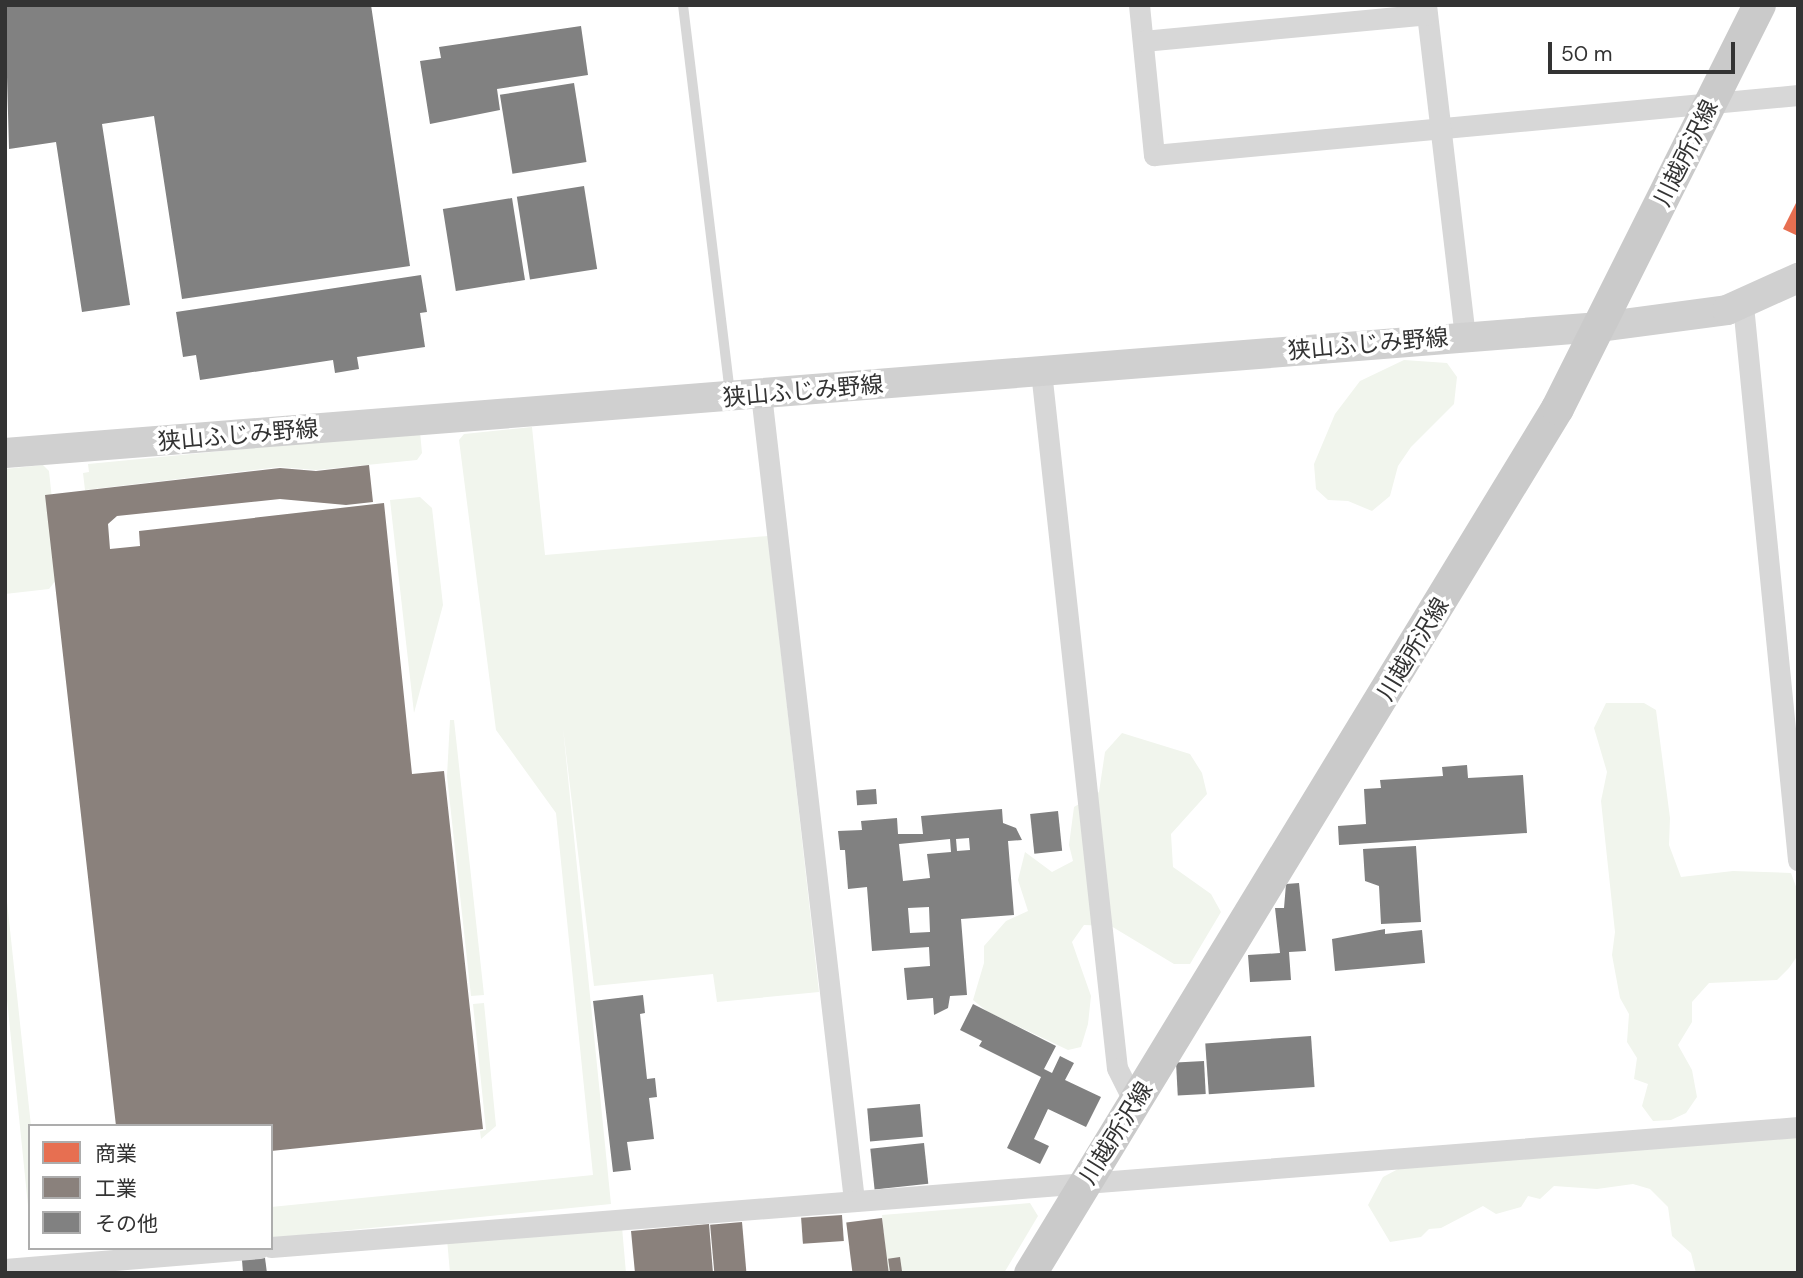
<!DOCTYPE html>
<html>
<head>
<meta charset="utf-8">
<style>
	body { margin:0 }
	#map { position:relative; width:1803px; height:1278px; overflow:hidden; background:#fff; font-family:"DM Sans","Noto Sans JP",sans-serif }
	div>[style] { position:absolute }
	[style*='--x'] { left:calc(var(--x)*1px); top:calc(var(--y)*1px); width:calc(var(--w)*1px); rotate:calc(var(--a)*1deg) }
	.green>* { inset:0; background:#f1f5ed }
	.shops>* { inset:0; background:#e76f51 }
	.industry>* { inset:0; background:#8a817c; transform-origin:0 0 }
	.building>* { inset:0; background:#818181; transform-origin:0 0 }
	.lane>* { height:10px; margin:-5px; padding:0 5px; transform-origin:5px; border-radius:5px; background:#d7d7d7 }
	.street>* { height:21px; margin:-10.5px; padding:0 10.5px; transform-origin:10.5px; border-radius:10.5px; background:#d7d7d7 }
	.secondary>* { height:30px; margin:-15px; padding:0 15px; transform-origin:15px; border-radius:15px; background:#d0d0d0 }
	.primary>* { height:33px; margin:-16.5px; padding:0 16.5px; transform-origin:16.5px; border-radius:16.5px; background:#cacaca }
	span { translate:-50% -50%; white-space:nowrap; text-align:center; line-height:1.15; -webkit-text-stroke:7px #fff; paint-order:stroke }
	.street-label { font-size:23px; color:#333 }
	.frame { position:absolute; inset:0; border:7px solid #333; pointer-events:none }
	.legend { position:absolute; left:28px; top:1124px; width:245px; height:126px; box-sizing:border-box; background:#fff; border:2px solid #adadad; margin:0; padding:9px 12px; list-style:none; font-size:21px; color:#333 }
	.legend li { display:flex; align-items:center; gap:14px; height:35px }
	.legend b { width:35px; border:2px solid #adadad }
	.scale { position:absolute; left:1548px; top:42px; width:187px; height:32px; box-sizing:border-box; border:4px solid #333; border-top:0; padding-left:9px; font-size:21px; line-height:24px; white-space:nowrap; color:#333; -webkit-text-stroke:5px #fff; paint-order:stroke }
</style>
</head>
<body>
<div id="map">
	<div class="green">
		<div style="clip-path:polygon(1404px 360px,1447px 363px,1457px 377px,1454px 404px,1411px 447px,1398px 466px,1390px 496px,1372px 511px,1348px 501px,1328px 500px,1316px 489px,1314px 464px,1335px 414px,1360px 381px)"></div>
		<div style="clip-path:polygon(532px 427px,545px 555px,768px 536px,819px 992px,717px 1002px,713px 974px,594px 986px,563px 728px,611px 1204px,271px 1238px,271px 1207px,593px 1175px,556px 813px,496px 730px,459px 440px,464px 434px)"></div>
		<div style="clip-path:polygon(420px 432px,422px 453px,417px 460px,316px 470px,279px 467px,85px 490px,83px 473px,89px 472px,88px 464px)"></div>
		<div style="clip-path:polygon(43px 465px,49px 471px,60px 575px,49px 589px,5px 594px,5px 469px)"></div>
		<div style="clip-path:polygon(420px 497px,432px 508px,443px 605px,414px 713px,390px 500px)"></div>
		<div style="clip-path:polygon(1606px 703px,1644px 703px,1656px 710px,1670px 818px,1669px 845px,1681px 877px,1733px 871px,1791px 873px,1798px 892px,1798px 955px,1789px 968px,1777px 980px,1709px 983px,1692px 1002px,1692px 1022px,1678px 1045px,1692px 1070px,1697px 1097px,1686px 1113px,1671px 1120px,1653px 1121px,1642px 1106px,1648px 1084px,1634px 1079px,1637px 1058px,1627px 1042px,1629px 1014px,1620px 998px,1612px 955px,1615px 932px,1601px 801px,1607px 772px,1594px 728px)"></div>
		<div style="clip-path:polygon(450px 720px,454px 720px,484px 995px,471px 996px,447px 776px)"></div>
		<div style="clip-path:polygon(1122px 733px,1190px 754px,1202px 773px,1207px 794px,1171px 834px,1173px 867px,1211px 894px,1221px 912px,1190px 964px,1174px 964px,1111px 926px,1084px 925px,1072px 942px,1091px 996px,1088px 1024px,1081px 1047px,1068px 1050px,988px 1012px,973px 1000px,984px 963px,984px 946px,1006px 921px,1028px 911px,1018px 880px,1025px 852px,1052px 872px,1073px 861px,1069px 845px,1074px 807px,1099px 792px,1105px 752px)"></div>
		<div style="clip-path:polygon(5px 883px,31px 1126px,30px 1225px,5px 980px)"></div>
		<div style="clip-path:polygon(484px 1003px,496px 1126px,481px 1139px,480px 1131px,486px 1130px,473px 1004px)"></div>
		<div style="clip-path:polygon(1798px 1136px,1798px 1273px,1696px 1273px,1691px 1253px,1672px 1236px,1668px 1207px,1650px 1189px,1633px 1184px,1597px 1189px,1554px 1186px,1540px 1199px,1528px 1196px,1521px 1207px,1496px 1214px,1483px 1206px,1441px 1228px,1429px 1229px,1421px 1237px,1390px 1242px,1368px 1205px,1383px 1177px,1402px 1167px)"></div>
		<div style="clip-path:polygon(1030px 1203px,1038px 1216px,1004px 1273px,888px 1273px,882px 1215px)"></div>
		<div style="clip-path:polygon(622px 1227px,626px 1273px,450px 1273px,447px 1239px)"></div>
	</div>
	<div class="shops">
		<div style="clip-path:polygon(1798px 199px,1798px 236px,1783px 229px)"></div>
	</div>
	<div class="industry">
		<div style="clip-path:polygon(369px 465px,373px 502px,346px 505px,280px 499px,117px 516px,108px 524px,110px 549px,140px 546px,139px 531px,384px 503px,412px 774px,444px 771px,483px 1129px,271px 1151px,271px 1126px,116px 1126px,45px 495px,280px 468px,316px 471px)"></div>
		<div style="left:842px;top:1215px;width:26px;height:41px;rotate:86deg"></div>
		<div style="left:882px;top:1218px;width:55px;height:36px;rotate:83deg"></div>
		<div style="left:742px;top:1222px;width:50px;height:32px;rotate:85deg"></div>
		<div style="clip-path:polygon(709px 1224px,713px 1273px,635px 1273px,631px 1231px)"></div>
		<div style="left:900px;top:1257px;width:15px;height:12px;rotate:82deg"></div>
	</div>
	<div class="building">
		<div style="clip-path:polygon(5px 5px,371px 5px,410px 266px,182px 299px,154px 116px,102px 124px,130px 305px,82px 312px,56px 142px,9px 149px)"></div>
		<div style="clip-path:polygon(581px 26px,588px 75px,497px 89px,500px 110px,430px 124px,420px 61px,441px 58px,439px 47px)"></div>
		<div style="left:574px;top:83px;width:80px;height:75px;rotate:81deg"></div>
		<div style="left:584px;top:186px;width:84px;height:68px;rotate:81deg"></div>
		<div style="left:512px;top:198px;width:83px;height:70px;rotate:81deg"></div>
		<div style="clip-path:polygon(421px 275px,427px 312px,420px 313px,425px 347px,357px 357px,359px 369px,335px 373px,333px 360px,200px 380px,196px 355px,183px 357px,176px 312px)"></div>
		<div style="clip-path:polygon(1467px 765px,1468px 778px,1523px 775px,1527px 833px,1339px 845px,1338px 826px,1366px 824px,1364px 789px,1381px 788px,1380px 780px,1443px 776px,1442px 767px)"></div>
		<div style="left:876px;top:789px;width:15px;height:20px;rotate:86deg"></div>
		<div style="clip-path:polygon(evenodd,1002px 809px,1003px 823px,1016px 828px,1022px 840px,1008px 841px,1014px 915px,961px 919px,967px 995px,950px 996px,948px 1008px,934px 1015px,933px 998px,907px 1000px,904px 968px,930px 966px,929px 947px,872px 951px,867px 887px,848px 889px,845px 850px,840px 850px,838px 831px,862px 830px,861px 821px,897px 818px,898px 834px,923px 834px,921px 816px,1002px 809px,969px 838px,970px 850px,957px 851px,956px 839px,969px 838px,1002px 809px,950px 839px,951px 852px,927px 854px,930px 878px,903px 881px,899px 844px,950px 839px,1002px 809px,929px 907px,930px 932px,910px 933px,908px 908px,929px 907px)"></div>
		<div style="left:1058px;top:811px;width:40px;height:28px;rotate:84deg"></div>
		<div style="clip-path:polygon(1416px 846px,1421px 922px,1381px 924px,1379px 886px,1365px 881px,1363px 849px)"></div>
		<div style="clip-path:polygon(1299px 883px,1306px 951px,1289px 952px,1291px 980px,1250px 982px,1248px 955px,1280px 953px,1275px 908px,1284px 908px,1286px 884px)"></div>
		<div style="clip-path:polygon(1385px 929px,1385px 934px,1422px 930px,1425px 963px,1335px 971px,1332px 939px)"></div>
		<div style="clip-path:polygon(643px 995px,645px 1013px,640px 1014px,647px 1079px,655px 1078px,657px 1097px,649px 1098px,654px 1139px,627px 1142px,631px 1170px,613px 1172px,593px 1001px)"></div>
		<div style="clip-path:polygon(973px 1004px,1056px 1046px,1044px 1069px,1052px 1073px,1060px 1056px,1074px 1063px,1065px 1080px,1101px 1097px,1086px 1127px,1048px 1109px,1034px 1139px,1049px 1146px,1040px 1164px,1007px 1148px,1041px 1077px,979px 1046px,982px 1041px,960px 1030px)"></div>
		<div style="left:1311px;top:1036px;width:51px;height:106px;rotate:86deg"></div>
		<div style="left:1204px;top:1061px;width:33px;height:28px;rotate:87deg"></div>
		<div style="left:920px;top:1104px;width:33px;height:53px;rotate:85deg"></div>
		<div style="left:924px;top:1143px;width:41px;height:54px;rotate:84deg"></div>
		<div style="clip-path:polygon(265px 1258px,267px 1273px,243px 1273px,242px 1260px)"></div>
	</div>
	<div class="lane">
		<div style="--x:683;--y:5;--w:393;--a:83.1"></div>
	</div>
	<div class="street">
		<div style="--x:1139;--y:5;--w:151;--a:84.3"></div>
		<div style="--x:1154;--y:155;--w:647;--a:-5.32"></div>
		<div style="--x:1426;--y:5;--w:333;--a:83.3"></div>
		<div style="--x:1143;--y:41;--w:285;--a:-5.4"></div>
		<div style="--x:1743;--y:305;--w:558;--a:84.34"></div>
		<div style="--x:1041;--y:371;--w:701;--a:83.78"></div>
		<div style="--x:1117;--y:1068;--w:40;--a:63.4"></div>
		<div style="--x:761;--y:394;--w:811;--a:83.42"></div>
		<div style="--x:271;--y:1247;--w:1532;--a:-4.49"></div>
		<div style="--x:5;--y:1269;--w:255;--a:-4.7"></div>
	</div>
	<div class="secondary">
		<div style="--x:5;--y:453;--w:1600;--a:-4.52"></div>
		<div style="--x:1600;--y:327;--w:128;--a:-7.6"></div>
		<div style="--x:1727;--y:310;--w:78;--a:-24.3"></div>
	</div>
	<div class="primary">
		<div style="--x:1030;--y:1273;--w:1013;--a:-58.65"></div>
		<div style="--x:1557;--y:408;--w:451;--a:-63.4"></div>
	</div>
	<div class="street-label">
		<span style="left:1686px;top:153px;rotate:-64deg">川越所沢線</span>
		<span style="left:1368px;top:344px;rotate:-5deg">狭山ふじみ野線</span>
		<span style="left:803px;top:391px;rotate:-5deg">狭山ふじみ野線</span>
		<span style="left:238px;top:435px;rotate:-5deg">狭山ふじみ野線</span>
		<span style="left:1413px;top:649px;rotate:-59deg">川越所沢線</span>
		<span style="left:1116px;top:1133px;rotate:-58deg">川越所沢線</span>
	</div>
	<div class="frame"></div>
	<ul class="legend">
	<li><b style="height:19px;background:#e76f51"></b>商業</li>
	<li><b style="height:19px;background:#8a817c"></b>工業</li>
	<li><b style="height:19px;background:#818181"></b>その他</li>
	</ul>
	<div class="scale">50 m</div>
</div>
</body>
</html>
